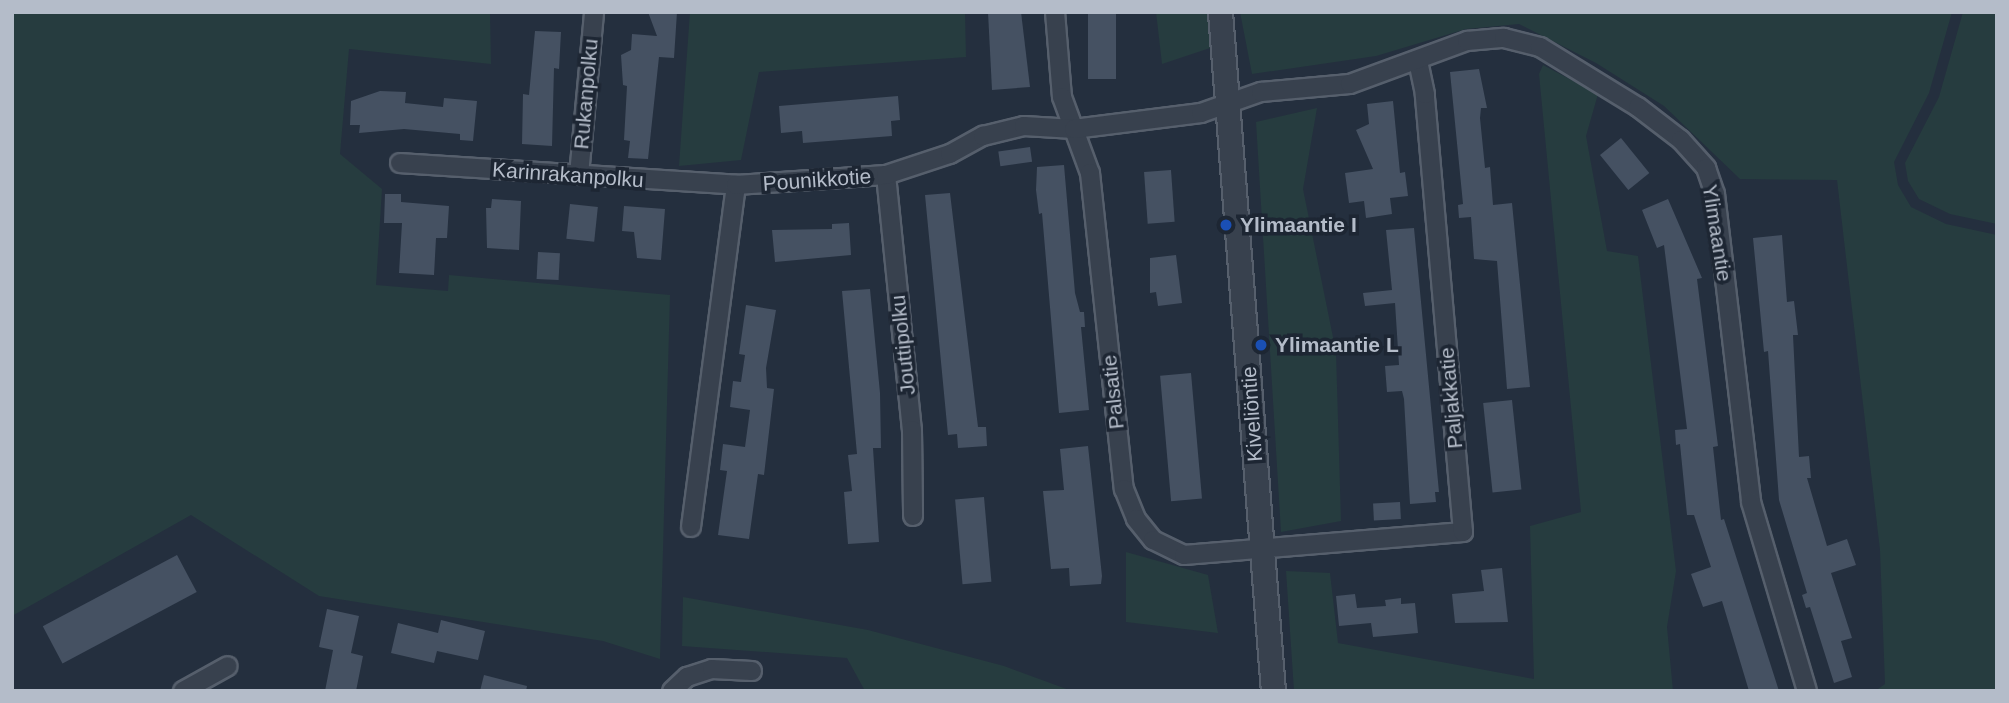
<!DOCTYPE html>
<html>
<head>
<meta charset="utf-8">
<style>
	body { margin:0 }
	#map { position:relative; width:2009px; height:703px; overflow:hidden; background:#242f3e; font-family:Helvetica,sans-serif }
	div>[style] { position:absolute }
	[style*='--x'] { left:calc(var(--x)*1px); top:calc(var(--y)*1px); width:calc(var(--w)*1px); rotate:calc(var(--a)*1deg) }
	.green>* { inset:0; background:#263c3f }
	.building>* { inset:0; background:#455162; transform-origin:0 0 }
	.roads { filter:drop-shadow(2px 0 #565f6c) drop-shadow(-2px 0 #565f6c) drop-shadow(0 2px #565f6c) drop-shadow(0 -2px #565f6c) }
	.minor>* { height:18px; margin:-9px; padding:0 9px; transform-origin:9px; border-radius:9px; background:#38414e }
	.tertiary>* { height:23px; margin:-11.5px; padding:0 11.5px; transform-origin:11.5px; border-radius:11.5px; background:#38414e }
	.dots>* { width:19px; height:19px; translate:-50% -50%; box-sizing:border-box; border:4px solid #1d2633; border-radius:50% }
	span { translate:-50% -50%; white-space:nowrap; text-align:center; line-height:1.15; -webkit-text-stroke:7px #1d2633; paint-order:stroke }
	.street-label { font-size:21px; color:#b4bcc9 }
	.poi-label { font-size:21px; color:#b4bcc9; font-weight:700 }
	.left { translate:0 -50%; text-align:left }
	.frame { position:absolute; inset:0; border:14px solid #b4bcc9; pointer-events:none }
</style>
</head>
<body>
<div id="map">
	<div class="green">
		<div style="clip-path:polygon(12px 12px,490px 12px,491px 64px,349px 49px,340px 154px,382px 189px,376px 285px,448px 291px,449px 275px,670px 295px,660px 659px,603px 641px,319px 596px,191px 515px,12px 616px)"></div>
		<div style="clip-path:polygon(690px 12px,965px 12px,966px 57px,759px 72px,741px 160px,679px 166px)"></div>
		<div style="clip-path:polygon(1156px 12px,1208px 12px,1213px 47px,1162px 64px)"></div>
		<div style="clip-path:polygon(1240px 12px,1952px 12px,1929px 93px,1894px 162px,1898px 185px,1911px 207px,1946px 224px,1997px 235px,1996px 691px,1875px 691px,1885px 684px,1880px 550px,1837px 180px,1740px 179px,1664px 106px,1596px 63px,1519px 24px,1466px 29px,1376px 56px,1252px 74px)"></div>
		<div style="clip-path:polygon(1963px 12px,1997px 12px,1997px 224px,1950px 214px,1919px 199px,1908px 181px,1905px 163px,1939px 97px)"></div>
		<div style="clip-path:polygon(1543px 65px,1598px 94px,1586px 136px,1607px 251px,1638px 256px,1676px 571px,1667px 627px,1673px 691px,1294px 691px,1286px 571px,1330px 573px,1338px 643px,1534px 679px,1530px 526px,1581px 512px,1539px 74px)"></div>
		<div style="clip-path:polygon(1317px 108px,1303px 189px,1336px 352px,1341px 521px,1281px 532px,1256px 122px)"></div>
		<div style="clip-path:polygon(1126px 552px,1208px 575px,1218px 633px,1126px 622px)"></div>
		<div style="clip-path:polygon(683px 597px,868px 630px,1004px 666px,1072px 691px,865px 691px,847px 658px,682px 646px)"></div>
	</div>
	<div class="building">
		<div style="clip-path:polygon(648px 12px,677px 12px,674px 58px,659px 57px,648px 159px,628px 158px,630px 141px,624px 140px,627px 86px,623px 85px,621px 55px,631px 50px,632px 34px,657px 36px)"></div>
		<div style="clip-path:polygon(988px 12px,1021px 12px,1030px 87px,992px 90px)"></div>
		<div style="left:1088px;top:12px;width:28px;height:67px"></div>
		<div style="clip-path:polygon(535px 31px,561px 32px,559px 69px,554px 68px,552px 146px,522px 144px,523px 94px,529px 95px)"></div>
		<div style="clip-path:polygon(1479px 69px,1487px 108px,1481px 108px,1480px 118px,1485px 168px,1490px 167px,1493px 205px,1512px 203px,1530px 387px,1507px 389px,1497px 261px,1474px 259px,1471px 217px,1459px 218px,1458px 205px,1463px 204px,1450px 72px)"></div>
		<div style="clip-path:polygon(380px 91px,406px 92px,405px 103px,443px 107px,444px 98px,477px 101px,473px 141px,460px 140px,460px 134px,404px 129px,359px 133px,360px 125px,350px 125px,351px 101px)"></div>
		<div style="clip-path:polygon(898px 96px,900px 120px,891px 121px,892px 136px,803px 143px,802px 131px,781px 133px,779px 106px)"></div>
		<div style="clip-path:polygon(1393px 101px,1400px 173px,1405px 172px,1408px 196px,1390px 198px,1392px 214px,1366px 218px,1364px 201px,1349px 203px,1345px 173px,1373px 169px,1356px 130px,1369px 124px,1367px 104px)"></div>
		<div style="left:1621px;top:138px;width:45px;height:27px;rotate:51deg"></div>
		<div style="left:1030px;top:147px;width:15px;height:32px;rotate:82deg"></div>
		<div style="clip-path:polygon(1064px 165px,1075px 293px,1080px 312px,1084px 312px,1085px 327px,1081px 327px,1089px 410px,1059px 413px,1042px 213px,1039px 214px,1036px 190px,1037px 167px)"></div>
		<div style="left:1171px;top:170px;width:52px;height:27px;rotate:86deg"></div>
		<div style="clip-path:polygon(950px 193px,978px 427px,986px 427px,987px 446px,958px 448px,957px 434px,948px 435px,925px 195px)"></div>
		<div style="clip-path:polygon(385px 194px,401px 194px,401px 202px,449px 206px,447px 238px,436px 238px,434px 275px,399px 273px,402px 223px,384px 223px)"></div>
		<div style="clip-path:polygon(492px 199px,521px 201px,519px 250px,487px 248px,486px 208px,491px 208px)"></div>
		<div style="clip-path:polygon(1668px 199px,1702px 278px,1697px 279px,1718px 446px,1713px 447px,1721px 520px,1724px 519px,1779px 691px,1749px 691px,1722px 601px,1703px 607px,1691px 574px,1711px 567px,1694px 515px,1687px 515px,1680px 444px,1676px 445px,1675px 430px,1687px 429px,1664px 245px,1657px 248px,1642px 210px)"></div>
		<div style="left:570px;top:204px;width:28px;height:35px;rotate:6deg"></div>
		<div style="clip-path:polygon(624px 206px,665px 209px,661px 260px,637px 258px,634px 232px,622px 231px)"></div>
		<div style="clip-path:polygon(849px 223px,851px 255px,775px 262px,772px 230px,832px 229px,832px 224px)"></div>
		<div style="clip-path:polygon(1414px 228px,1439px 492px,1435px 492px,1436px 502px,1410px 504px,1404px 399px,1402px 391px,1387px 392px,1385px 366px,1399px 365px,1395px 303px,1365px 306px,1363px 293px,1392px 290px,1386px 230px)"></div>
		<div style="clip-path:polygon(1782px 235px,1787px 302px,1794px 301px,1798px 335px,1793px 335px,1799px 457px,1809px 456px,1811px 478px,1807px 478px,1827px 546px,1847px 539px,1856px 565px,1831px 573px,1852px 638px,1841px 641px,1852px 677px,1834px 683px,1810px 607px,1806px 608px,1802px 595px,1807px 593px,1779px 500px,1768px 351px,1764px 352px,1753px 238px)"></div>
		<div style="left:538px;top:252px;width:22px;height:27px;rotate:3deg"></div>
		<div style="clip-path:polygon(1176px 255px,1182px 303px,1158px 306px,1156px 292px,1150px 293px,1150px 258px)"></div>
		<div style="clip-path:polygon(870px 289px,880px 393px,881px 448px,873px 448px,879px 542px,848px 544px,844px 492px,852px 491px,848px 455px,857px 454px,842px 291px)"></div>
		<div style="clip-path:polygon(746px 305px,776px 310px,766px 368px,767px 388px,774px 389px,764px 475px,758px 474px,749px 539px,718px 535px,727px 471px,720px 470px,723px 444px,745px 447px,750px 410px,730px 407px,733px 381px,741px 382px,745px 355px,739px 354px)"></div>
		<div style="left:1191px;top:373px;width:126px;height:31px;rotate:85deg"></div>
		<div style="left:1512px;top:400px;width:90px;height:29px;rotate:84deg"></div>
		<div style="clip-path:polygon(1088px 446px,1102px 576px,1101px 584px,1070px 586px,1069px 568px,1051px 569px,1043px 491px,1064px 490px,1060px 449px)"></div>
		<div style="left:984px;top:497px;width:85px;height:29px;rotate:85deg"></div>
		<div style="left:1400px;top:502px;width:17px;height:27px;rotate:87deg"></div>
		<div style="left:177px;top:555px;width:42px;height:152px;rotate:62deg"></div>
		<div style="clip-path:polygon(1502px 568px,1508px 622px,1455px 623px,1452px 594px,1484px 591px,1481px 570px)"></div>
		<div style="clip-path:polygon(1355px 594px,1357px 608px,1386px 606px,1385px 600px,1401px 598px,1401px 604px,1415px 603px,1418px 633px,1373px 637px,1371px 623px,1339px 626px,1336px 596px)"></div>
		<div style="clip-path:polygon(327px 609px,359px 616px,351px 653px,363px 656px,356px 691px,325px 691px,333px 650px,319px 647px)"></div>
		<div style="clip-path:polygon(441px 620px,485px 631px,478px 660px,437px 651px,434px 663px,391px 653px,398px 623px,438px 633px)"></div>
		<div style="clip-path:polygon(484px 675px,527px 686px,526px 691px,480px 691px)"></div>
	</div>
	<div class="roads">
		<div class="minor">
			<div style="--x:1055;--y:12;--w:85;--a:85.3"></div>
			<div style="--x:1062;--y:97;--w:81;--a:69.8"></div>
			<div style="--x:1090;--y:173;--w:318;--a:83.9"></div>
			<div style="--x:1124;--y:489;--w:32;--a:68"></div>
			<div style="--x:1136;--y:519;--w:27;--a:51"></div>
			<div style="--x:1153;--y:540;--w:34;--a:26"></div>
			<div style="--x:1184;--y:555;--w:280;--a:-4.7"></div>
			<div style="--x:1463;--y:532;--w:440;--a:-95"></div>
			<div style="--x:1425;--y:94;--w:33;--a:-102"></div>
			<div style="--x:400;--y:163;--w:337;--a:3.7"></div>
			<div style="--x:579;--y:175;--w:164;--a:-84.7"></div>
			<div style="--x:886;--y:175;--w:256;--a:84.2"></div>
			<div style="--x:912;--y:430;--w:86;--a:89.3"></div>
			<div style="--x:691;--y:527;--w:345;--a:-82.5"></div>
			<div style="--x:736;--y:185;--w:150;--a:-3.8"></div>
			<div style="--x:886;--y:175;--w:67;--a:-18.2"></div>
			<div style="--x:950;--y:154;--w:38;--a:-29"></div>
			<div style="--x:983;--y:136;--w:42;--a:-13.7"></div>
			<div style="--x:1024;--y:126;--w:50;--a:3.4"></div>
			<div style="--x:1074;--y:129;--w:128;--a:-7.2"></div>
			<div style="--x:1201;--y:113;--w:64;--a:-19.3"></div>
			<div style="--x:1261;--y:92;--w:89;--a:-5.1"></div>
			<div style="--x:1350;--y:84;--w:125;--a:-20.2"></div>
			<div style="--x:1467;--y:41;--w:37;--a:-5"></div>
			<div style="--x:1504;--y:38;--w:37;--a:14"></div>
			<div style="--x:1540;--y:47;--w:115;--a:31.5"></div>
			<div style="--x:1638;--y:107;--w:54;--a:37.5"></div>
			<div style="--x:1681;--y:140;--w:38;--a:48"></div>
			<div style="--x:1706;--y:168;--w:28;--a:71"></div>
			<div style="--x:1715;--y:194;--w:310;--a:83.3"></div>
			<div style="--x:1751;--y:502;--w:197;--a:73.5"></div>
			<div style="--x:183;--y:691;--w:51;--a:-29.1"></div>
			<div style="--x:672;--y:691;--w:21;--a:-43"></div>
			<div style="--x:687;--y:677;--w:26;--a:-18"></div>
			<div style="--x:712;--y:669;--w:40;--a:2.9"></div>
		</div>
		<div class="tertiary">
			<div style="--x:1220;--y:12;--w:681;--a:85.54"></div>
		</div>
	</div>
	<div class="dots">
		<div style="left:1226px;top:225px;background:#1a4fb4"></div>
		<div style="left:1261px;top:345px;background:#1a4fb4"></div>
	</div>
	<div class="street-label">
		<span style="left:586px;top:94px;rotate:-85deg">Rukanpolku</span>
		<span style="left:568px;top:175px;rotate:4deg">Karinrakanpolku</span>
		<span style="left:817px;top:180px;rotate:-4deg">Pounikkotie</span>
		<span style="left:1717px;top:233px;rotate:81deg">Ylimaantie</span>
		<span style="left:903px;top:345px;rotate:-96deg">Jouttipolku</span>
		<span style="left:1113px;top:392px;rotate:-96deg">Palsatie</span>
		<span style="left:1451px;top:398px;rotate:-95deg">Paljakkatie</span>
		<span style="left:1252px;top:414px;rotate:-94deg">Kiveliöntie</span>
	</div>
	<div class="poi-label">
		<span class="left" style="left:1240px;top:225px">Ylimaantie I</span>
		<span class="left" style="left:1275px;top:345px">Ylimaantie L</span>
	</div>
	<div class="frame"></div>
</div>
</body>
</html>
